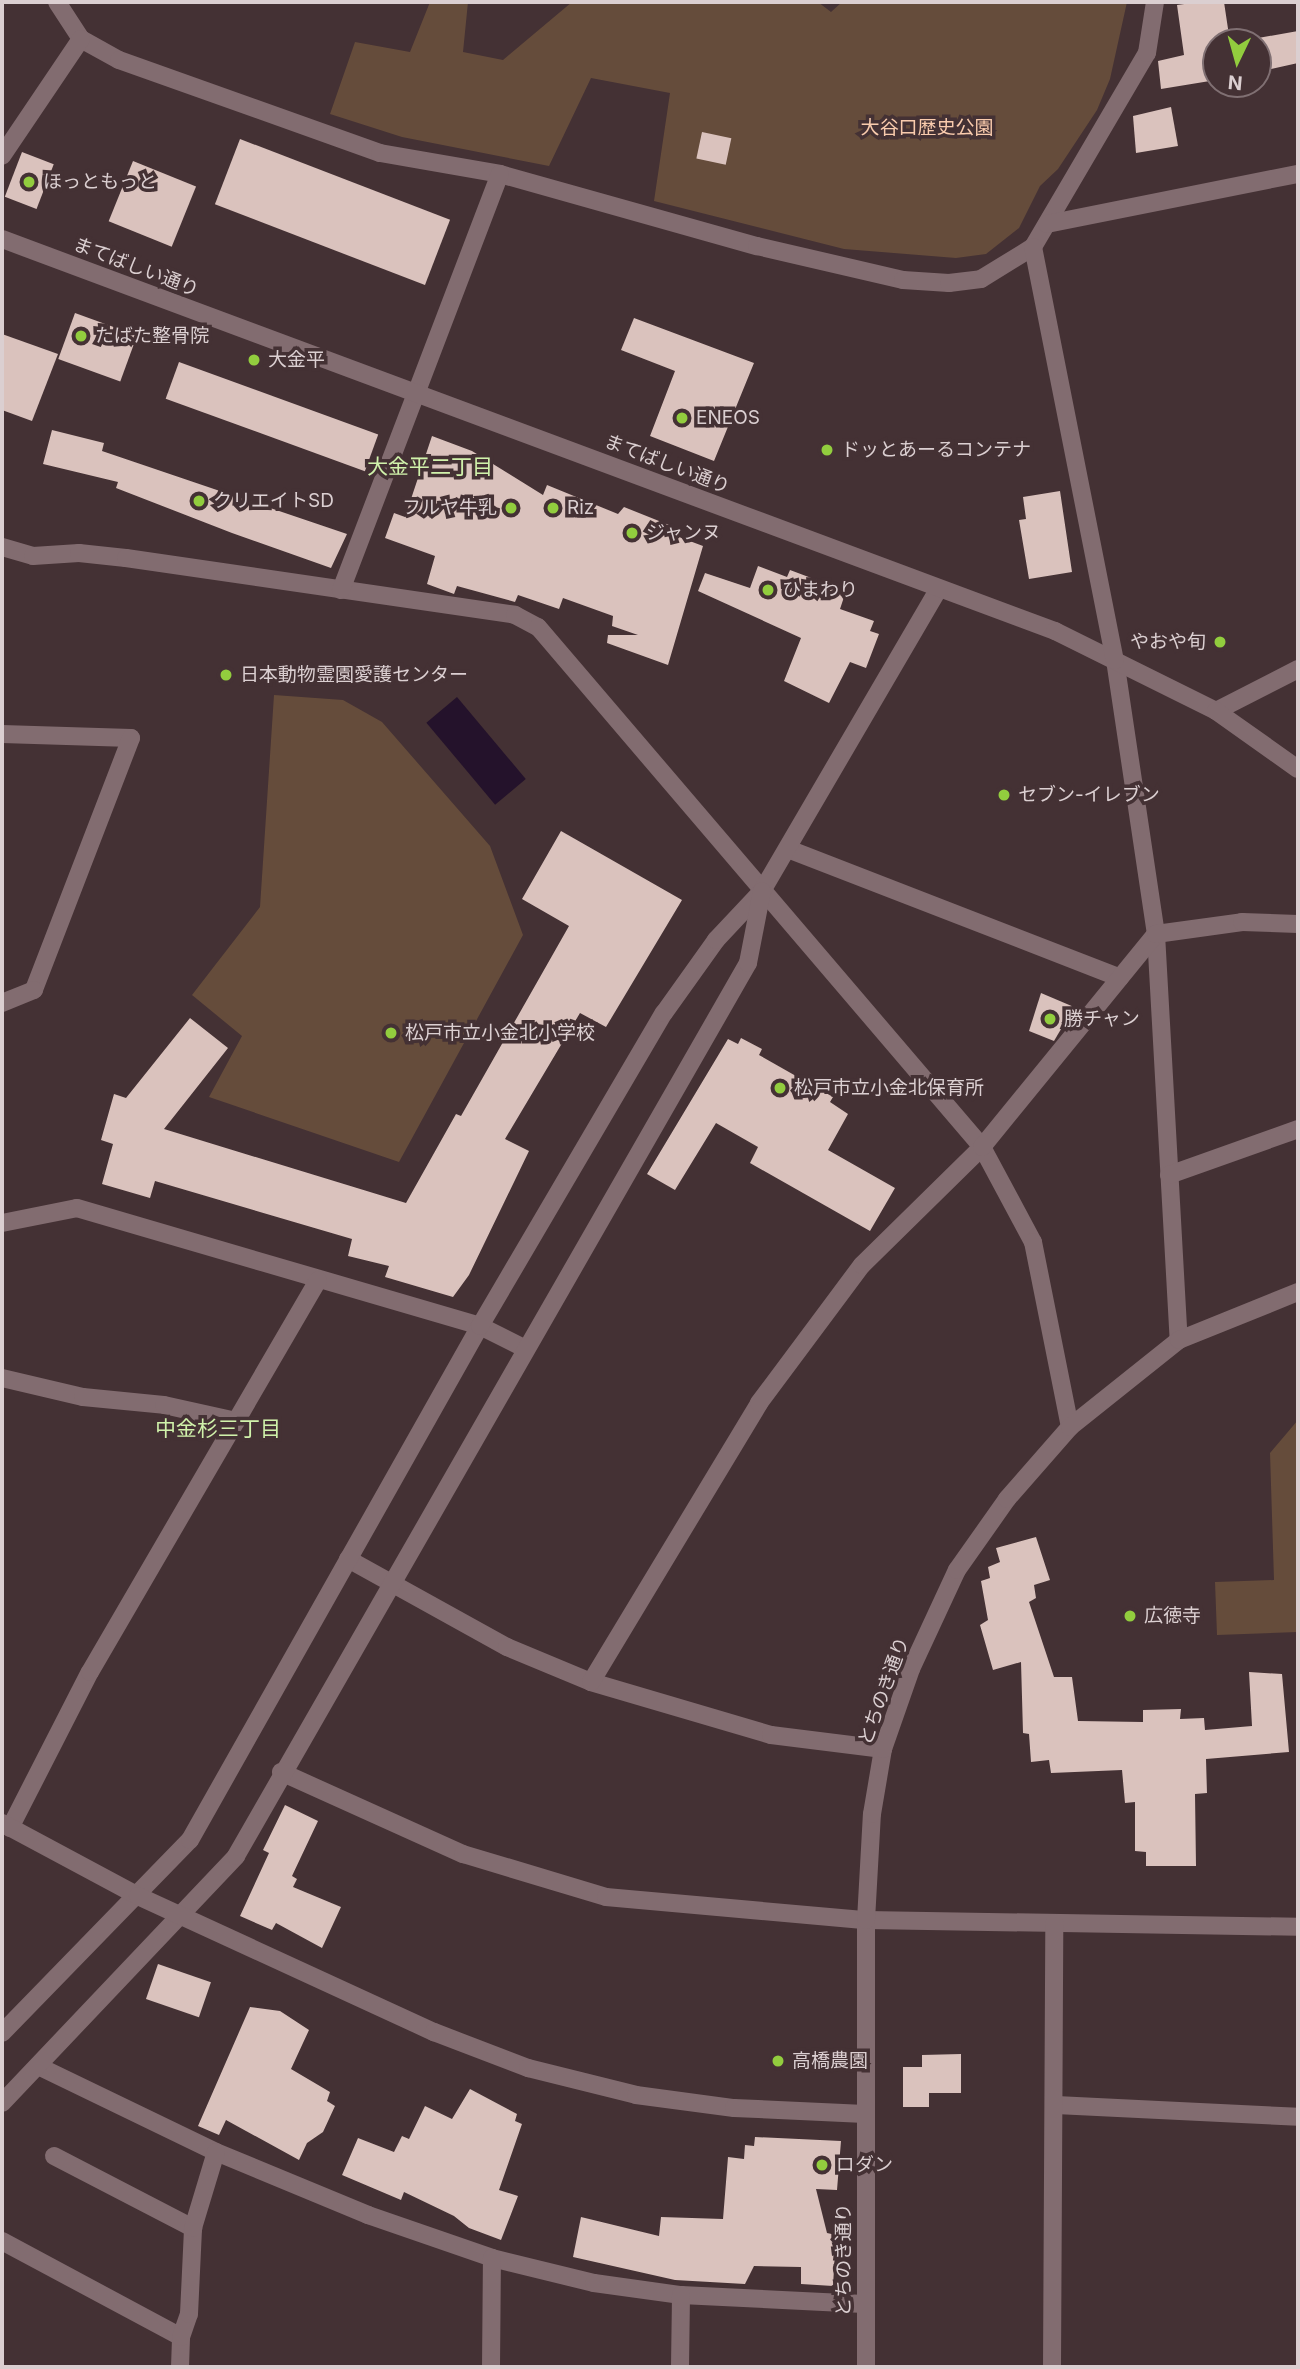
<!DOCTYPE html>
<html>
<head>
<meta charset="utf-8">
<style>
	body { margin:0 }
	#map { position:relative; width:1300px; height:2369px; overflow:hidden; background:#443134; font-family:Inter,"Noto Sans JP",sans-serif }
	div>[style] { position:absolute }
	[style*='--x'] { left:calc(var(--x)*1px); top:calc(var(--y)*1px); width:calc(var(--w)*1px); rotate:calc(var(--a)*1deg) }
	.green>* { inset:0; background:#654c3b }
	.water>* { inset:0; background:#24122b; transform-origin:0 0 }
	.building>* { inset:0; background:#dac2bd; transform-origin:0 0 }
	.street>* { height:18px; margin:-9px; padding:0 9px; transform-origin:9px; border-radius:9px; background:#826c70 }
	.secondary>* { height:18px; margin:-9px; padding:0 9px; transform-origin:9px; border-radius:9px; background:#826c70 }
	.dots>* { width:19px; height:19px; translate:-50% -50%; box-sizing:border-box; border:4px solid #443134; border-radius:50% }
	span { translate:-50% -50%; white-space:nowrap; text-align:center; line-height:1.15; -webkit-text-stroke:7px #443134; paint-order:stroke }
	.park-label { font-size:19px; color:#f9cbad }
	.poi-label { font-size:19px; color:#dbcfd1 }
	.left { translate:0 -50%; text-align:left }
	.right { translate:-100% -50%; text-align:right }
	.street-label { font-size:19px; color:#dbcfd1 }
	.neighbourhood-label { font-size:21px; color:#d0f2ab }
	.frame { position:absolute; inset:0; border:4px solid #dbcfd1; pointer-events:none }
	.north { position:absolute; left:1202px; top:28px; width:70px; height:70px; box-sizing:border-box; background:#443134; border:2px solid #807073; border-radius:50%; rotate:185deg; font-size:19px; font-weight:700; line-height:28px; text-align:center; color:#dbcfd1 }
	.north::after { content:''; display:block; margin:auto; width:24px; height:32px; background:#92cd3e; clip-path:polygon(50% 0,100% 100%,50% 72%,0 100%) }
</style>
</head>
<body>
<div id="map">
	<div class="green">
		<div style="clip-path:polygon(430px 2px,468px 2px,463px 52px,503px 60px,572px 2px,818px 2px,831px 12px,842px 2px,1127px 2px,1110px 79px,1097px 110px,1058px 169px,1040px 186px,1019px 228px,986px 254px,956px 258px,844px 249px,654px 201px,670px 93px,591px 78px,549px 166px,402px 137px,330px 114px,355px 42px,410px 52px)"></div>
		<div style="clip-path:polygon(274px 695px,343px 700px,382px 722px,490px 846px,523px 935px,399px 1162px,209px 1097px,242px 1036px,192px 995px,260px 907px)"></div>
		<div style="clip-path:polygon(1298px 1420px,1298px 1632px,1217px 1635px,1215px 1582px,1274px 1580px,1270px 1453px)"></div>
	</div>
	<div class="water">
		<div style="left:457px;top:697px;width:107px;height:40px;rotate:50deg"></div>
	</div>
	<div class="building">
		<div style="clip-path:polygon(1199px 2px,1224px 2px,1230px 42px,1216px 42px,1216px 80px,1161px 89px,1158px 61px,1184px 55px,1177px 5px)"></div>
		<div style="clip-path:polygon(1298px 31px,1298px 63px,1258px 72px,1258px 42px,1236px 42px)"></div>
		<div style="clip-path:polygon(1171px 107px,1178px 146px,1136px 153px,1133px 116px)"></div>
		<div style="left:702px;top:132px;width:30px;height:27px;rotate:12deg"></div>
		<div style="left:240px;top:139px;width:225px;height:70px;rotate:21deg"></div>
		<div style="left:22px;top:152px;width:34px;height:48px;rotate:21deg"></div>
		<div style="left:133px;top:161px;width:68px;height:65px;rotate:22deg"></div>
		<div style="left:75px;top:313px;width:66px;height:49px;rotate:20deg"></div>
		<div style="clip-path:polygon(634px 318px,754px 363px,714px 461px,650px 436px,675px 371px,621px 350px)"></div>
		<div style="clip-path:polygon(2px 334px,58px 354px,32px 421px,2px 410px)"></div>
		<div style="left:179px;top:362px;width:212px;height:39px;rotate:20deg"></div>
		<div style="clip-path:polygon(52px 430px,104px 443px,102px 451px,347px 534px,331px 568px,232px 533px,116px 488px,118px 482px,43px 464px)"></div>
		<div style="clip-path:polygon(432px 436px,472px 451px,543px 495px,547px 485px,618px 514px,624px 507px,674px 527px,671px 534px,703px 546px,668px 665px,607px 643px,608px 635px,638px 635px,612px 626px,613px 616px,563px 598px,559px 609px,518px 595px,515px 602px,457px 586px,454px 594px,427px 584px,435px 556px,385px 538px,394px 513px,405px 517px)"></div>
		<div style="clip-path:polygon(1060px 491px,1072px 572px,1029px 579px,1019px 520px,1026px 519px,1023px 497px)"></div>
		<div style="clip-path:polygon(758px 566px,787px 577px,790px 570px,846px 591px,840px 609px,874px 621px,870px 631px,879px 634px,866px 668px,850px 662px,829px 703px,784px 681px,801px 638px,698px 591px,705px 573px,750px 588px)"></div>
		<div style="clip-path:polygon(561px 831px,682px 900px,606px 1027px,580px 1013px,505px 1139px,529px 1151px,469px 1275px,453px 1297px,385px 1277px,389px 1266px,348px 1256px,352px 1239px,155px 1181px,150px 1198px,102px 1184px,113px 1144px,101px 1140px,114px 1094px,126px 1098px,190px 1018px,228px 1048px,164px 1129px,406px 1203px,456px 1114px,461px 1116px,569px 926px,522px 899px)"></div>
		<div style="clip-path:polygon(1041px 993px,1074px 1007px,1054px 1041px,1029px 1031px)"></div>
		<div style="clip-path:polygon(741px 1038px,762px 1049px,759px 1055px,833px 1097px,830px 1102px,848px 1114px,828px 1150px,895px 1188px,870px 1231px,750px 1163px,758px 1147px,716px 1123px,675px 1190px,647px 1174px,728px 1039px,738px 1044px)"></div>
		<div style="clip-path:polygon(1036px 1537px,1050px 1580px,1034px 1585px,1036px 1598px,1029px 1602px,1054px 1677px,1072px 1677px,1078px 1721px,1143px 1722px,1143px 1710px,1181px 1709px,1180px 1719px,1204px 1718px,1205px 1730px,1252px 1726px,1249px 1672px,1282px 1674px,1289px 1752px,1206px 1759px,1207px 1793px,1195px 1794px,1196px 1866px,1146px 1866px,1146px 1852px,1135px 1851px,1135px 1802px,1125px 1803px,1122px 1770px,1051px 1773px,1049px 1760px,1031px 1762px,1029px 1734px,1023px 1733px,1021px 1662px,993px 1670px,980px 1625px,988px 1620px,981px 1581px,990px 1578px,988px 1567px,1000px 1562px,996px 1548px)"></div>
		<div style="clip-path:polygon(285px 1805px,318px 1821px,292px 1876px,297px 1879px,293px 1887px,341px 1907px,322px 1948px,276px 1923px,272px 1930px,240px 1916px,269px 1853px,263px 1850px)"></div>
		<div style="left:158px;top:1964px;width:56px;height:37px;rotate:19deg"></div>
		<div style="clip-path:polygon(250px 2007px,280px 2011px,309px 2030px,291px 2069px,330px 2092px,327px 2101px,335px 2106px,323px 2132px,307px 2143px,299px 2160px,226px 2120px,219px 2135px,198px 2126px)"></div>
		<div style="clip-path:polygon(961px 2054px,961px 2093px,929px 2093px,929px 2107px,903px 2107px,903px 2067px,922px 2067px,922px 2055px)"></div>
		<div style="clip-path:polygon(470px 2089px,517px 2114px,515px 2121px,522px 2124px,499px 2190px,518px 2196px,501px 2240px,469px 2228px,454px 2216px,404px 2192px,401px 2200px,342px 2175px,358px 2138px,394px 2152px,402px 2136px,409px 2139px,425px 2106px,452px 2119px)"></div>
		<div style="clip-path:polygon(755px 2137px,841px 2141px,837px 2190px,816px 2189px,827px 2233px,836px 2235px,833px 2286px,801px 2284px,801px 2267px,754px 2266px,745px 2284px,675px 2280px,573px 2257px,581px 2217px,659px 2236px,661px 2217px,723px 2219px,728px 2157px,744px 2159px,745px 2145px,754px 2146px)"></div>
	</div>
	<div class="street">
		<div style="--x:57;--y:2;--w:44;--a:57"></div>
		<div style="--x:81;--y:39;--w:43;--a:28.9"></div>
		<div style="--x:119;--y:60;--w:277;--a:19.6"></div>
		<div style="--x:380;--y:153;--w:122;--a:9.9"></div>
		<div style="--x:500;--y:174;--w:267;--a:15.7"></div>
		<div style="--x:757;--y:246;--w:150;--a:13.1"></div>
		<div style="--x:903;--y:280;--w:46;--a:3.7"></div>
		<div style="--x:949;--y:283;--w:32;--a:-7"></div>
		<div style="--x:981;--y:279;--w:61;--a:-31.6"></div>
		<div style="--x:1033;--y:247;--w:225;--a:-59.6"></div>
		<div style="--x:1147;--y:53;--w:52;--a:-81.1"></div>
		<div style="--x:2;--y:156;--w:141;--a:-56"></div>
		<div style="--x:2;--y:547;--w:32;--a:16"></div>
		<div style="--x:33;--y:556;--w:46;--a:-3.7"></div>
		<div style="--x:79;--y:553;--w:47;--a:6.1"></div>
		<div style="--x:126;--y:558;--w:393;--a:8.3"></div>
		<div style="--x:515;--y:615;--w:26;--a:28"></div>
		<div style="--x:538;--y:627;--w:684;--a:49.51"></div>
		<div style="--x:982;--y:1147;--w:108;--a:61.8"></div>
		<div style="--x:1033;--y:1242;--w:189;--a:78.7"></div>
		<div style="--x:341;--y:590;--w:445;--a:-69.1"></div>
		<div style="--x:1115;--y:660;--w:277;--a:81.5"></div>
		<div style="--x:1156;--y:934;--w:407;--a:86.8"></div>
		<div style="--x:1216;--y:711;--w:92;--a:-27.1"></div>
		<div style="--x:2;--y:734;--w:129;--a:1.8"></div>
		<div style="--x:131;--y:738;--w:270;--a:111.1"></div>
		<div style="--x:34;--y:990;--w:35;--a:158"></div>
		<div style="--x:788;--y:849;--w:356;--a:21.2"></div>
		<div style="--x:1169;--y:1175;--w:137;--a:-19.6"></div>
		<div style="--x:2;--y:1223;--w:76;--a:-11.3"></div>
		<div style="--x:77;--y:1208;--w:420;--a:16.3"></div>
		<div style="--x:480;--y:1326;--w:49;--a:26.6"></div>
		<div style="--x:2;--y:1378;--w:83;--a:13.2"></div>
		<div style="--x:83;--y:1397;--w:81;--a:5.6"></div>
		<div style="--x:164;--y:1405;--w:74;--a:12.5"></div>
		<div style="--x:348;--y:1559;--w:182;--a:29"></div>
		<div style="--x:507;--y:1647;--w:91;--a:22.6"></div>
		<div style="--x:591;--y:1682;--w:188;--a:16.4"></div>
		<div style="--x:771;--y:1735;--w:113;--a:7.1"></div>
		<div style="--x:591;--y:1682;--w:326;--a:-58.9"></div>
		<div style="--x:759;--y:1403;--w:172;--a:-53.3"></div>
		<div style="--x:862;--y:1265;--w:168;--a:-44.5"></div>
		<div style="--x:982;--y:1147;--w:275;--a:-50.8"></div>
		<div style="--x:1156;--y:934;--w:87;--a:-7.9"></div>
		<div style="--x:1242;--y:922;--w:56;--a:2"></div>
		<div style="--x:281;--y:1772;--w:200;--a:24.3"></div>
		<div style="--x:463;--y:1854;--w:149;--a:16.7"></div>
		<div style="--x:606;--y:1897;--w:261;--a:5.1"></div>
		<div style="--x:866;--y:1920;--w:432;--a:0.9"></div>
		<div style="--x:10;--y:1828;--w:175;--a:-62.9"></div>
		<div style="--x:90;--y:1672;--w:453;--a:-59.8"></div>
		<div style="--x:2;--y:2033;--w:269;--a:-45.8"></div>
		<div style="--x:190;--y:1840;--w:590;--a:-60.57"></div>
		<div style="--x:480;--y:1326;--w:363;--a:-59.6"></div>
		<div style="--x:664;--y:1013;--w:90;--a:-54.5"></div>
		<div style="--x:716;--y:940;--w:67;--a:-46.8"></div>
		<div style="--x:762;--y:891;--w:349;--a:-59.7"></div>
		<div style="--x:38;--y:2066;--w:198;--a:25.8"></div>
		<div style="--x:216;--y:2152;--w:165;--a:22.5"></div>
		<div style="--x:368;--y:2215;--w:131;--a:19.1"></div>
		<div style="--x:492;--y:2258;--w:105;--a:13.8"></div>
		<div style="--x:594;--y:2283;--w:88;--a:7.9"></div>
		<div style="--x:681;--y:2295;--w:183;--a:2.8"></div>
		<div style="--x:2;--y:2103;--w:340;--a:-46.5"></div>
		<div style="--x:236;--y:1856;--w:1029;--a:-60.17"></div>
		<div style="--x:748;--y:963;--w:73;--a:-79"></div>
		<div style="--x:1056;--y:2105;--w:242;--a:2.8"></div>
		<div style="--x:54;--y:2156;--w:157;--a:27.4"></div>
		<div style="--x:2;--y:2241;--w:203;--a:28.2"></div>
		<div style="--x:180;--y:2367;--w:30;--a:-88"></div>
		<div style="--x:181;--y:2337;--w:24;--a:-71"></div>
		<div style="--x:189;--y:2314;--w:86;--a:-87.3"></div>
		<div style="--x:193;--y:2228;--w:79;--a:-73.2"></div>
		<div style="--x:491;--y:2367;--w:109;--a:-89.5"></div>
		<div style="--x:680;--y:2367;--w:72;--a:-89.2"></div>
		<div style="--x:1052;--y:2367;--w:444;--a:-89.7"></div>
	</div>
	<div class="secondary">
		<div style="--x:1047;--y:224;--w:256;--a:-11.3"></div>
		<div style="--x:2;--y:239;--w:1124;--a:20.42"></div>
		<div style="--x:1055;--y:631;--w:180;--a:26.4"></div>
		<div style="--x:1216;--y:711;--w:100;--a:35.3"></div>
		<div style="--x:1033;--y:247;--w:421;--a:78.8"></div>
		<div style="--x:2;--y:1823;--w:154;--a:28.2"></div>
		<div style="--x:138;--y:1896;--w:326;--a:24.7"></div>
		<div style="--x:434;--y:2032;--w:101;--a:21"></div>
		<div style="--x:528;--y:2068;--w:111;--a:14"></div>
		<div style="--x:636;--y:2095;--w:99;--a:7.6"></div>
		<div style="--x:734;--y:2108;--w:131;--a:2.6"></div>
		<div style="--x:866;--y:2367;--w:447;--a:-90"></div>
		<div style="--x:866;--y:1920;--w:106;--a:-86.8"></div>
		<div style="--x:872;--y:1814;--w:66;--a:-80.4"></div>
		<div style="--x:883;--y:1749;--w:85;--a:-70.7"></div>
		<div style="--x:911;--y:1669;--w:109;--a:-65.1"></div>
		<div style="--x:957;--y:1570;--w:87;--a:-54.8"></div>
		<div style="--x:1007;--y:1499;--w:96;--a:-48.8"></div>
		<div style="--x:1070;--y:1427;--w:139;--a:-38.6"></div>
		<div style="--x:1179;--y:1340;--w:128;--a:-22"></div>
	</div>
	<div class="dots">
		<div style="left:29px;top:182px;background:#92cd3e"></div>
		<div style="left:81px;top:336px;background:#92cd3e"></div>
		<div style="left:254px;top:360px;background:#92cd3e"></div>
		<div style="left:682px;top:418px;background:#92cd3e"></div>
		<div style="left:827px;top:450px;background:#92cd3e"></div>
		<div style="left:199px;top:501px;background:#92cd3e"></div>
		<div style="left:511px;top:508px;background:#92cd3e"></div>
		<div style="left:553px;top:508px;background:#92cd3e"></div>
		<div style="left:632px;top:533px;background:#92cd3e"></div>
		<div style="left:768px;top:590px;background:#92cd3e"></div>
		<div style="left:1220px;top:642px;background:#92cd3e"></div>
		<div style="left:226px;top:675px;background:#92cd3e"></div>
		<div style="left:1004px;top:795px;background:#92cd3e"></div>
		<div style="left:1050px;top:1019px;background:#92cd3e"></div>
		<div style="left:391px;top:1033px;background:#92cd3e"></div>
		<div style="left:780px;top:1088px;background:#92cd3e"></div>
		<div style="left:1130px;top:1616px;background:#92cd3e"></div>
		<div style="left:778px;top:2061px;background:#92cd3e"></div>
		<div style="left:822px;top:2165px;background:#92cd3e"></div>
	</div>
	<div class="park-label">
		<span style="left:927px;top:128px">大谷口歴史公園</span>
	</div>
	<div class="poi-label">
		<span class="left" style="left:43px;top:182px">ほっともっと</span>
		<span class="left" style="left:95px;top:336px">たばた整骨院</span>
		<span class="left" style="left:268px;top:360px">大金平</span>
		<span class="left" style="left:696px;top:418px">ENEOS</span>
		<span class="left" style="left:841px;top:450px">ドッとあーるコンテナ</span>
		<span class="left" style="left:213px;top:501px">クリエイトSD</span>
		<span class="right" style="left:497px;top:508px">フルヤ牛乳</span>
		<span class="left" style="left:567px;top:508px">Riz</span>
		<span class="left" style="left:646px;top:533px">ジャンヌ</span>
		<span class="left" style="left:782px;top:590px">ひまわり</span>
		<span class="right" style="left:1206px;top:642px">やおや旬</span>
		<span class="left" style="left:240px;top:675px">日本動物霊園愛護センター</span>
		<span class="left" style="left:1018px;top:795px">セブン-イレブン</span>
		<span class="left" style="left:1064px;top:1019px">勝チャン</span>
		<span class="left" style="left:405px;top:1033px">松戸市立小金北小学校</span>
		<span class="left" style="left:794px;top:1088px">松戸市立小金北保育所</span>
		<span class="left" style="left:1144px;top:1616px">広徳寺</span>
		<span class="left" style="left:792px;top:2061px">高橋農園</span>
		<span class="left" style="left:836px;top:2165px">ロダン</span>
	</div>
	<div class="street-label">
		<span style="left:136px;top:267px;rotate:21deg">まてばしい通り</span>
		<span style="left:667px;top:464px;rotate:21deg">まてばしい通り</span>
		<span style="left:884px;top:1691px;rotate:-70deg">とちのき通り</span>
		<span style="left:844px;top:2260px;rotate:-90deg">とちのき通り</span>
	</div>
	<div class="neighbourhood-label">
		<span style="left:430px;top:467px">大金平二丁目</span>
		<span style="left:218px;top:1429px">中金杉三丁目</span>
	</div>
	<div class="frame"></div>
	<div class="north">N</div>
</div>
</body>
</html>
